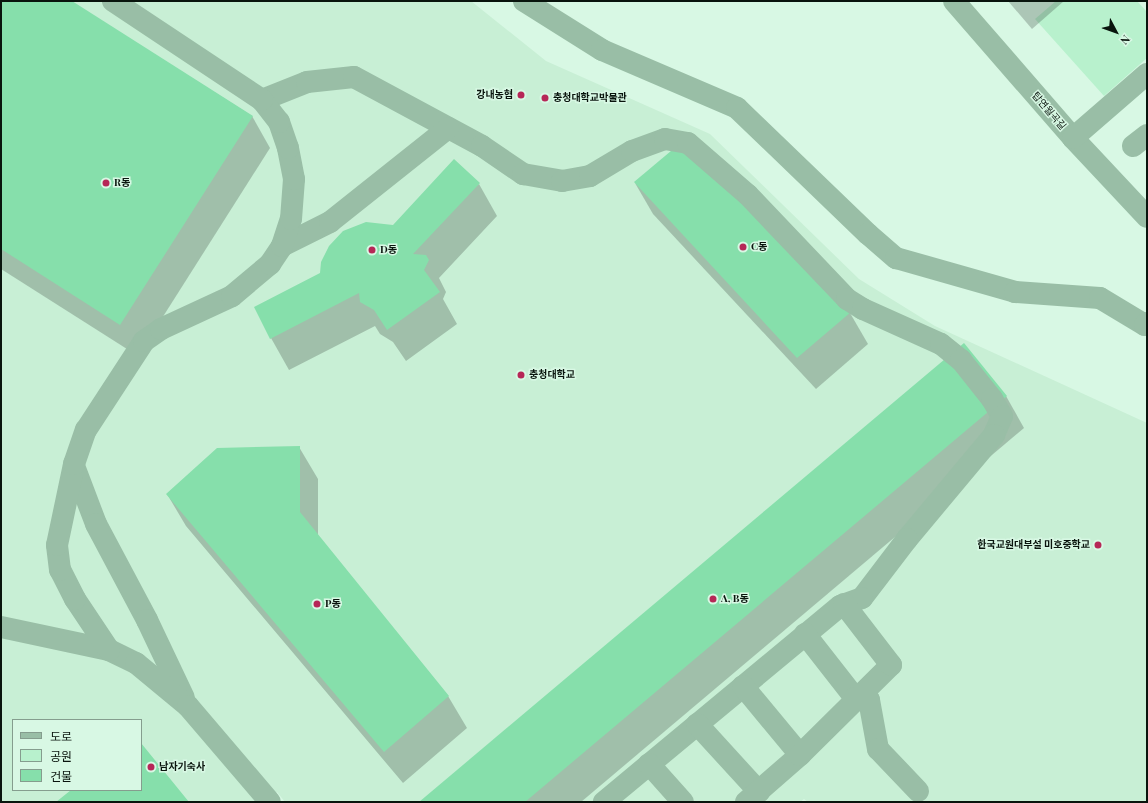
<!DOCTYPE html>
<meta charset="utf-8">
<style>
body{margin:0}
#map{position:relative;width:1148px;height:803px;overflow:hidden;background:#d8f8e4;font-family:"Playfair Display","Noto Sans KR",serif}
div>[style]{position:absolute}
.built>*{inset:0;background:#c8efd5}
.green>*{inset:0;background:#b8f1cd}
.shadow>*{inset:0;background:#0003}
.building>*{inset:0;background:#86dfab}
.minor>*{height:22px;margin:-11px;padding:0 11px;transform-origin:11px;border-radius:11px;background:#99bea6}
.dots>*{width:11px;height:11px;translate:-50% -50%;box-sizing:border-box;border:2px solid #d8f8e4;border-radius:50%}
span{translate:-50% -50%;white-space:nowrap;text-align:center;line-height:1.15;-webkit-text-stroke:3px #d8f8e4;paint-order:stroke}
.poi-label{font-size:10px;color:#09140d;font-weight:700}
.right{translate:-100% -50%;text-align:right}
.left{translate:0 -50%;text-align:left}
.street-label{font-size:10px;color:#09140d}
.frame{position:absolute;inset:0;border:2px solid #09140d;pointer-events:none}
.legend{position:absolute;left:12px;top:719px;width:130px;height:72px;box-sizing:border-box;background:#d8f8e4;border:1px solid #859d8e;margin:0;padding:5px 7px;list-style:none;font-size:12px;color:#09140d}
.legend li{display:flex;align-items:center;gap:8px;height:20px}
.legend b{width:20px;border:1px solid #859d8e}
.north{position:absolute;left:1096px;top:12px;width:40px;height:40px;-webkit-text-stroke:3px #d8f8e4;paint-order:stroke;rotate:131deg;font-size:11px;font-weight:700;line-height:16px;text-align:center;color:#09140d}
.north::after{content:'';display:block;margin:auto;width:14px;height:18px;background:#09140d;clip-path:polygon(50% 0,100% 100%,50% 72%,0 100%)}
</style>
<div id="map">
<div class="built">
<i style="clip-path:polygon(evenodd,1px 1px,471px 1px,546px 61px,710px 134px,859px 279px,935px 326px,1147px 423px,1147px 802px,808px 802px,804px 799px,800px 802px,285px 802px,277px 792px,267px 802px,1px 802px,1px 1px,13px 720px,141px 720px,141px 790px,13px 790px,13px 720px)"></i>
</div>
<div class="green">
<i style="clip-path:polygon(1056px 1px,1137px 1px,1147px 12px,1147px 58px,1104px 96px,1035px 19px)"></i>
</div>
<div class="shadow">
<i style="clip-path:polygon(1px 1px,70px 1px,252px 116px,270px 148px,138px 356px,1px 269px)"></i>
<i style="clip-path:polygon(1008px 1px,1064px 1px,1032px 29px)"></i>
<i style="clip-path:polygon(635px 183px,850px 313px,868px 344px,816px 389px,653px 214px)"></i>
<i style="clip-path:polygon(479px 184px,497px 216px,439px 278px,446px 292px,443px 299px,457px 324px,406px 361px,393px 342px,380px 334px,375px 326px,289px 370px,271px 338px,321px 274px,393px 226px)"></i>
<i style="clip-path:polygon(1006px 396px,1024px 428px,581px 802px,421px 802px)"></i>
<i style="clip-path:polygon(299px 447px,318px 479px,318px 536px,448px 696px,467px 728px,403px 783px,186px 526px,167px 494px)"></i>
</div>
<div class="building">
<i style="clip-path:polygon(1px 1px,72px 1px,253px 116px,120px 325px,1px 249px)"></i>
<i style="clip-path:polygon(690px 135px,851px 312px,797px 358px,634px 182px)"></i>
<i style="clip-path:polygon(454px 159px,480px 183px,413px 254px,426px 255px,429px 260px,424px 270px,440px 292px,387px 330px,374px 310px,360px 302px,359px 293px,270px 339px,254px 307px,320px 273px,321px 262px,329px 246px,343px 231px,366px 222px,393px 225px)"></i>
<i style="clip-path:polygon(964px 343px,1007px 396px,525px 802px,419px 802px)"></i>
<i style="clip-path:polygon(300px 446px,300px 512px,449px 696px,384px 752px,166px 494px,217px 448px)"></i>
<i style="clip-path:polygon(141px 743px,189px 802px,56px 802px,71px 790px,141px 790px)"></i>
</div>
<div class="minor">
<i style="left:524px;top:1px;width:92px;rotate:32.1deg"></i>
<i style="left:602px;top:50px;width:147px;rotate:23.2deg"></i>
<i style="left:737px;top:108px;width:182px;rotate:43.9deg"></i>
<i style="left:868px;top:234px;width:37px;rotate:41deg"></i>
<i style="left:896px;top:258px;width:124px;rotate:15.9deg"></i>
<i style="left:1015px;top:292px;width:85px;rotate:4deg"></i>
<i style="left:1100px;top:298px;width:52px;rotate:31deg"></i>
<i style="left:1145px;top:325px;width:3px;rotate:-45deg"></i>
<i style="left:954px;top:1px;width:181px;rotate:49deg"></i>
<i style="left:1073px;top:138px;width:108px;rotate:46.9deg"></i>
<i style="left:262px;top:100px;width:48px;rotate:-21.8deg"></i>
<i style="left:307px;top:82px;width:47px;rotate:-6.1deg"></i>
<i style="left:354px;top:77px;width:145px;rotate:28.3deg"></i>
<i style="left:482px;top:146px;width:50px;rotate:34.3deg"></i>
<i style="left:523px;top:174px;width:40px;rotate:10deg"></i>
<i style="left:562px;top:181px;width:28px;rotate:-10deg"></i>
<i style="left:590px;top:176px;width:49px;rotate:-30.8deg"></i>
<i style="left:632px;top:151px;width:35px;rotate:-20deg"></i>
<i style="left:665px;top:139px;width:23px;rotate:10deg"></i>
<i style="left:688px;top:143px;width:79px;rotate:40.9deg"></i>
<i style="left:748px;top:195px;width:144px;rotate:46.4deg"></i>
<i style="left:847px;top:299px;width:19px;rotate:32deg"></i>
<i style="left:863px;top:309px;width:85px;rotate:24.2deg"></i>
<i style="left:941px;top:344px;width:26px;rotate:39deg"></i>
<i style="left:961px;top:360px;width:50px;rotate:51.5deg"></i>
<i style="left:992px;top:399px;width:20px;rotate:60deg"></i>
<i style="left:1002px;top:416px;width:21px;rotate:113deg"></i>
<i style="left:994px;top:435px;width:136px;rotate:129.9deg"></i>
<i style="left:907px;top:539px;width:74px;rotate:127.3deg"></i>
<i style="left:862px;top:598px;width:23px;rotate:160deg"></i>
<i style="left:840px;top:606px;width:307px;rotate:140.3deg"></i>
<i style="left:1073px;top:138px;width:98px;rotate:-40.9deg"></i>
<i style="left:1133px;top:146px;width:18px;rotate:-38deg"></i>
<i style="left:282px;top:246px;width:54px;rotate:-26.6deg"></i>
<i style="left:330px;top:222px;width:151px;rotate:-38.5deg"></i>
<i style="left:74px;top:466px;width:62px;rotate:69.2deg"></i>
<i style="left:96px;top:524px;width:109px;rotate:62deg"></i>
<i style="left:147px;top:620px;width:86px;rotate:64.6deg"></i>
<i style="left:1px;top:627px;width:110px;rotate:12deg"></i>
<i style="left:109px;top:650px;width:30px;rotate:26deg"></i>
<i style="left:136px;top:663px;width:67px;rotate:39.6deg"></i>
<i style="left:188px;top:706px;width:126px;rotate:49.5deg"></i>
<i style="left:805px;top:634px;width:81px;rotate:52deg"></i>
<i style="left:855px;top:698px;width:14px;rotate:8deg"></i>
<i style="left:869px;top:700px;width:50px;rotate:79.6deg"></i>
<i style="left:878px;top:749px;width:58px;rotate:46.4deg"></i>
<i style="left:109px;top:650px;width:61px;rotate:-123.7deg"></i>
<i style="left:75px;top:599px;width:33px;rotate:-117deg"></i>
<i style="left:60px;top:570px;width:25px;rotate:-97deg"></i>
<i style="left:57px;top:545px;width:83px;rotate:-78.1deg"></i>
<i style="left:74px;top:464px;width:36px;rotate:-71deg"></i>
<i style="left:86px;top:430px;width:106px;rotate:-56.9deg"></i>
<i style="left:144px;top:341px;width:21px;rotate:-35deg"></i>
<i style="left:161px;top:329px;width:78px;rotate:-24.9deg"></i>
<i style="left:232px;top:296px;width:50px;rotate:-40.1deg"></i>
<i style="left:270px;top:264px;width:22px;rotate:-56deg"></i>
<i style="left:282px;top:246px;width:28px;rotate:-72deg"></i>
<i style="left:291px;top:219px;width:40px;rotate:-85.7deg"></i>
<i style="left:294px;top:179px;width:32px;rotate:-101deg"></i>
<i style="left:288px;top:148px;width:28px;rotate:-109deg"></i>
<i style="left:279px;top:122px;width:28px;rotate:-128deg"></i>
<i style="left:262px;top:100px;width:179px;rotate:-146.4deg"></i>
<i style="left:743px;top:686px;width:89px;rotate:50.4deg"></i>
<i style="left:697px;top:724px;width:92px;rotate:47.6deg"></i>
<i style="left:649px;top:764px;width:51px;rotate:48.2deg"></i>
<i style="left:746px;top:802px;width:72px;rotate:-41deg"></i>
<i style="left:800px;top:755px;width:128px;rotate:-44.7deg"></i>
<i style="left:891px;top:665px;width:77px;rotate:-127.6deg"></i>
</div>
<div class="dots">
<i style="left:521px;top:95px;background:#b62757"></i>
<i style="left:545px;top:98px;background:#b62757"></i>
<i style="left:106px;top:183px;background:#b62757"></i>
<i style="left:743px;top:247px;background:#b62757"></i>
<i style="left:372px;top:250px;background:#b62757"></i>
<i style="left:521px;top:375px;background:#b62757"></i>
<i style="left:1098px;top:545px;background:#b62757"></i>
<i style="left:713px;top:599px;background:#b62757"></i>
<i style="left:317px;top:604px;background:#b62757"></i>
<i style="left:151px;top:767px;background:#b62757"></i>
</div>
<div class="poi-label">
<span class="right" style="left:513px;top:95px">강내농협</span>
<span class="left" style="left:553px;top:98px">충청대학교박물관</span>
<span class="left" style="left:114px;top:183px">R동</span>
<span class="left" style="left:751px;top:247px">C동</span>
<span class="left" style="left:380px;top:250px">D동</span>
<span class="left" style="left:529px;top:375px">충청대학교</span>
<span class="right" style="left:1090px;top:545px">한국교원대부설 미호중학교</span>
<span class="left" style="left:721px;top:599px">A, B동</span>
<span class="left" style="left:325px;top:604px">P동</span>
<span class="left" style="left:159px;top:767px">남자기숙사</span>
</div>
<div class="street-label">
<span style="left:1049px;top:111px;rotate:49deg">탑연월곡길</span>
</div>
<div class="frame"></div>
<ul class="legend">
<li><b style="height:5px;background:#99bea6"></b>도로</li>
<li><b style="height:11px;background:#b8f1cd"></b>공원</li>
<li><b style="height:11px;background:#86dfab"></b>건물</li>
</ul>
<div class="north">N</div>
</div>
